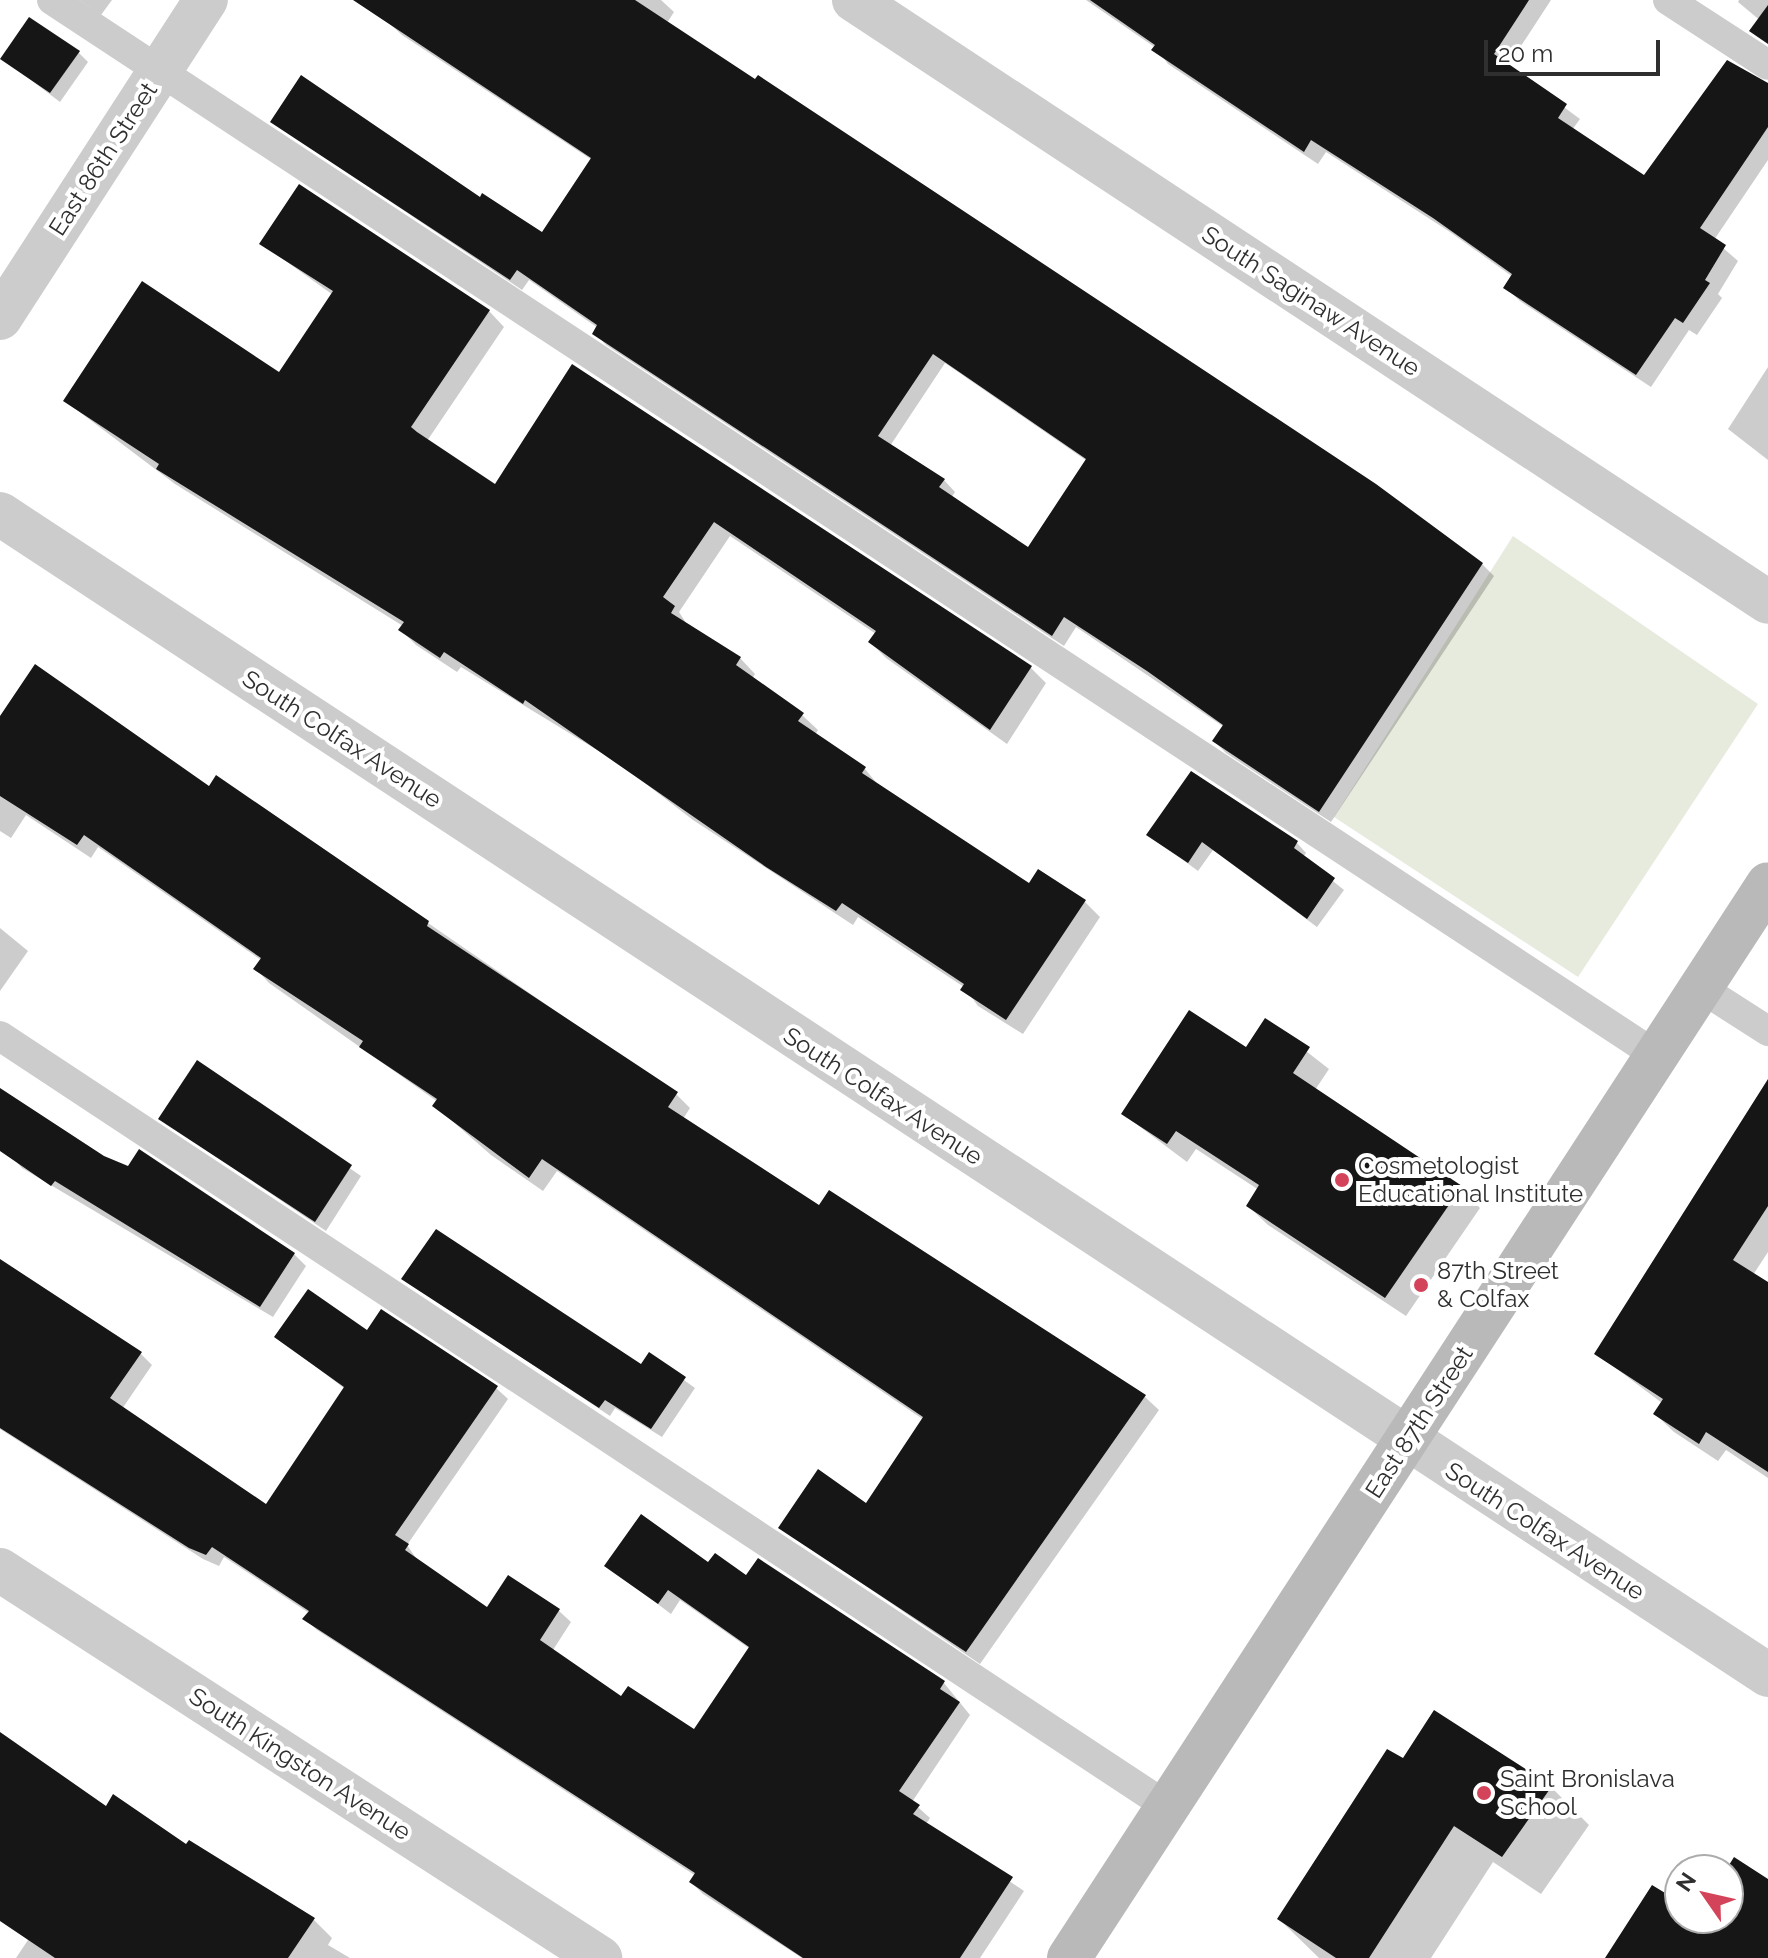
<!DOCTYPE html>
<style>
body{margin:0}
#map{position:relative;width:1768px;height:1958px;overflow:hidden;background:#fff;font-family:Raleway,sans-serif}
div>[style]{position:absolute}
.green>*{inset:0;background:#e6ebde}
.shadow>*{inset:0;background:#0003}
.building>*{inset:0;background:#161616}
.lane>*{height:30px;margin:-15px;padding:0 15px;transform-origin:15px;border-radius:15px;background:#ccc}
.street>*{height:44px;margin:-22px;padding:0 22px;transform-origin:22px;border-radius:22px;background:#ccc}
.secondary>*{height:44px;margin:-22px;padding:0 22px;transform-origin:22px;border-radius:22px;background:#b9b9b9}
.dots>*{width:22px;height:22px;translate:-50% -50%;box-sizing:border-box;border:4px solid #fff;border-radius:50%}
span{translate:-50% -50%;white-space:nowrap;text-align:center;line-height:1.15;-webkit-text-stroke:8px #fff;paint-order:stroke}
.street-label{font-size:24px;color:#2f2f2f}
.poi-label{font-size:24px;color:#2f2f2f}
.left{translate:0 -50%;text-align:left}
.north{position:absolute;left:1664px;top:1854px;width:80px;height:80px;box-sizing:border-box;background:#fff;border:2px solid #acacac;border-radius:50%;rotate:304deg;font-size:22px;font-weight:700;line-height:32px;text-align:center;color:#2f2f2f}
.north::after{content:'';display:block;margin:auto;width:28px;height:36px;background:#d3445a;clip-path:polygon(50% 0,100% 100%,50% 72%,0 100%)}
.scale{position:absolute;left:1484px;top:40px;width:176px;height:36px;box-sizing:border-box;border:4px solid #2f2f2f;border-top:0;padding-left:10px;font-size:24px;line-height:28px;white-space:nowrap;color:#2f2f2f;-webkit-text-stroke:6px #fff;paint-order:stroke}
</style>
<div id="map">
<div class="green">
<i style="clip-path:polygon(1513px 536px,1758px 704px,1578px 977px,1334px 817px)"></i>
</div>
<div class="shadow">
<i style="clip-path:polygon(79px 0,112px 0,101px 15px)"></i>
<i style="clip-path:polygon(evenodd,406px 0,661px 0,674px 12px,667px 23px,1482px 564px,1494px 576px,1331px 822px,1226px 753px,1214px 741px,1224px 727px,1076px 627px,1064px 646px,606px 345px,595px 333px,598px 328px,529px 280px,522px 290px,272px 122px,481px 200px,542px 235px,592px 160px,402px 35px,390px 24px,406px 0,945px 363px,1087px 461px,1028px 550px,951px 498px,955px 492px,944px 480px,890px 446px,945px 363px)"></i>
<i style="clip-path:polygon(1086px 0,1551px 0,1508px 66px,1580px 119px,1572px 130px,1644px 177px,1768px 106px,1768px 160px,1714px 240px,1738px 261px,1718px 294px,1722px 298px,1697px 335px,1689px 330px,1651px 387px,1520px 301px,1506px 288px,1513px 277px,1450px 232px,1326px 152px,1318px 164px,1168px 64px,1156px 48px)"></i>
<i style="clip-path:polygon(1768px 0,1768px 27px,1738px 2px,1739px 0)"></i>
<i style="clip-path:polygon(78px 52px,88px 62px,60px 102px,3px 59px)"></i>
<i style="clip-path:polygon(262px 244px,489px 311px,504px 327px,427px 441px,496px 486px,573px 367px,1031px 668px,1046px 683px,1007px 744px,886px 658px,870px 642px,876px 634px,730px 536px,679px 612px,688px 626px,740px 658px,755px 674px,752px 679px,802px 715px,818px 730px,815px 735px,865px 769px,879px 786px,1030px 886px,1085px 902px,1100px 917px,1023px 1034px,978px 1006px,964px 987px,858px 917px,853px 925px,693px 820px,620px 764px,461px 667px,457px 672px,416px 645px,401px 630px,403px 626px,175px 484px,65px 401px,280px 375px,333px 295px)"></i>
<i style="clip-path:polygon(1768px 367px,1768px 460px,1728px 429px)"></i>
<i style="clip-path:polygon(0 719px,210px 789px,428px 923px,676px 1094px,690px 1108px,683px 1119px,820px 1208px,830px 1193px,1145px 1397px,1159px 1410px,980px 1664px,781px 1528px,867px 1506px,924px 1420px,557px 1171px,543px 1191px,491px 1155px,435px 1106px,438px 1102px,269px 983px,256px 969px,261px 960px,98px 847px,91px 858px,26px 815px,11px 838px,0 831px)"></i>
<i style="clip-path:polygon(1149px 835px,1297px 843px,1306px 853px,1303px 857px,1344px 890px,1317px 927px,1213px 850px,1198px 871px)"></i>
<i style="clip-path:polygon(0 928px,28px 951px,0 991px)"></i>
<i style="clip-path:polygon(1266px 1020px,1329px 1069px,1315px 1090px,1460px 1188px,1480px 1208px,1406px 1316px,1268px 1225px,1248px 1206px,1259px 1190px,1196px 1149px,1187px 1162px,1123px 1114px,1246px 1050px)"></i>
<i style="clip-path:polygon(197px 1063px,361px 1176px,326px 1231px,161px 1119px)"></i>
<i style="clip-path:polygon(1768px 1085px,1768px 1252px,1753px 1275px,1768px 1285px,1768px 1478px,1726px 1450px,1718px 1461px,1674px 1432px,1655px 1414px,1662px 1403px,1597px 1354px)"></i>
<i style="clip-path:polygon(0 1089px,103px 1157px,294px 1254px,306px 1266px,273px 1317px,22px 1168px,0 1144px)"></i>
<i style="clip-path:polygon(0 1261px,140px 1353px,152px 1365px,122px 1409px,267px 1507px,345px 1389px,277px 1337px,368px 1333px,496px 1388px,508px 1399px,407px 1545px,418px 1561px,488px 1610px,508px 1578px,559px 1611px,571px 1622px,553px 1650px,622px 1698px,695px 1732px,750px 1649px,680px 1600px,671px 1614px,607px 1566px,709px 1565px,747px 1578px,758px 1561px,944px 1683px,970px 1715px,912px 1802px,930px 1818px,926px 1824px,1024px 1891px,980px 1958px,802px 1958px,703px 1894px,691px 1882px,696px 1876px,317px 1630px,305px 1619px,309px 1613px,224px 1557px,219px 1566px,203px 1559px,0 1429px)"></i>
<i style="clip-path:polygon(404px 1279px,641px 1367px,649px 1355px,695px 1388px,662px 1437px,615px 1408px,610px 1416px)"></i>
<i style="clip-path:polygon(0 1735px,106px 1808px,186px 1847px,190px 1842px,314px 1920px,332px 1938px,328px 1945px,350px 1958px,16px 1958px,28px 1940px,0 1909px)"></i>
<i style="clip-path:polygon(1403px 1761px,1551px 1787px,1589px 1825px,1541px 1894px,1493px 1862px,1431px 1958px,1319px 1958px,1279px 1919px)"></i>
</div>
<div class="building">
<i style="clip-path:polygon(evenodd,353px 0,635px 0,755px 79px,758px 75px,1376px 484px,1483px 563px,1319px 812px,1212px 741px,1223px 725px,1147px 671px,1064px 617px,1052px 636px,592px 334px,597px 325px,517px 270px,510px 280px,270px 122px,301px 75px,480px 197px,482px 193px,542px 232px,591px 158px,353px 0,933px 354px,1086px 459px,1028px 547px,939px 487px,945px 479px,878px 436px,933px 354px)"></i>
<i style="clip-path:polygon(1090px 0,1529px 0,1494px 54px,1567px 104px,1558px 118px,1644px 175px,1727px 60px,1768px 83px,1768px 127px,1700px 228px,1726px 245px,1705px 280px,1710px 283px,1683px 323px,1675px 318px,1636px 375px,1503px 288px,1512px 274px,1433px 218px,1311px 140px,1304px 152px,1151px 50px,1155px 45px)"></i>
<i style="clip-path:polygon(1768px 5px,1768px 44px,1749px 31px)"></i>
<i style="clip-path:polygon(29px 17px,80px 51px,50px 93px,0 59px)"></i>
<i style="clip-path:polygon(299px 184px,490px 310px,411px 427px,417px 432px,495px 484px,572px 364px,1032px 666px,990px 730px,868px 642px,876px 631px,714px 522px,663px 597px,675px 606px,671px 613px,741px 657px,736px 665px,804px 713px,798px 721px,866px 767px,862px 773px,1029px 883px,1038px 869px,1086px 900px,1006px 1020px,960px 990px,964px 984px,842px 903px,836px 911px,766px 867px,525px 700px,523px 704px,444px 652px,440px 658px,398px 630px,404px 622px,156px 469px,159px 464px,63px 401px,142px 281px,279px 372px,333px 291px,259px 244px)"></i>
<i style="clip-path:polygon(35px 664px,209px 786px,216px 775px,429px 921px,427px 926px,678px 1092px,668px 1107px,819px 1205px,829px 1190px,1146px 1395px,966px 1652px,778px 1528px,818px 1469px,866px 1503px,923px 1417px,542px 1159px,529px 1178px,432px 1106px,437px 1099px,359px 1047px,363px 1041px,253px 969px,261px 958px,84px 835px,77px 845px,0 796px,0 716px)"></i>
<i style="clip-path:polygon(1191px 771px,1298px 841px,1294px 848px,1335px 878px,1307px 919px,1202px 842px,1188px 863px,1146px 835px)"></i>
<i style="clip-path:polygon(1189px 1010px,1246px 1047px,1265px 1018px,1310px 1047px,1293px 1073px,1462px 1186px,1385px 1298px,1246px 1206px,1259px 1185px,1176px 1131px,1167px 1144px,1121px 1114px)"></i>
<i style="clip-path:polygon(197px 1060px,352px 1165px,315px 1222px,158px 1119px)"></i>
<i style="clip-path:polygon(1768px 1079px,1768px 1206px,1733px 1260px,1768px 1282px,1768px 1472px,1706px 1432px,1699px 1444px,1653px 1414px,1663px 1399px,1594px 1354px)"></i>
<i style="clip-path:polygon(0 1088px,104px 1156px,128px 1166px,139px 1149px,295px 1253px,260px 1307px,55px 1181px,51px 1186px,0 1151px)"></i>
<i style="clip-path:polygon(436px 1229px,641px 1364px,649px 1352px,686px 1377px,651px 1429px,605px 1400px,599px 1408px,401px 1279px)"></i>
<i style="clip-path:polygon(0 1259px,142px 1352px,110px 1398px,266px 1504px,344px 1387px,274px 1337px,308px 1289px,367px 1330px,381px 1309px,498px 1386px,395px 1535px,409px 1544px,405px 1550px,487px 1607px,508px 1575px,560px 1609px,540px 1640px,621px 1696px,628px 1686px,694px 1729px,749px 1647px,668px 1590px,658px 1604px,604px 1566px,641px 1514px,708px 1562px,715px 1553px,746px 1575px,758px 1558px,945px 1681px,940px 1689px,960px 1702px,899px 1791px,920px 1805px,913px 1814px,1013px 1877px,960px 1958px,803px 1958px,689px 1882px,695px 1873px,302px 1619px,309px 1611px,212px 1547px,206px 1555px,189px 1548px,0 1428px)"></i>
<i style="clip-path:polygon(1434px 1710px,1552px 1786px,1502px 1857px,1454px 1826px,1369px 1958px,1336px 1958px,1277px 1919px,1387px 1749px,1403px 1758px)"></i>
<i style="clip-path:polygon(0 1732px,106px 1806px,113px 1794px,186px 1844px,189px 1840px,315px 1918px,288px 1958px,55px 1958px,0 1921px)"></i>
<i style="clip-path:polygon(1734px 1857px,1768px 1879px,1768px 1958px,1605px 1958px,1652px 1885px,1670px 1896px,1676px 1885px,1680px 1887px,1680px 1918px,1728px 1918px,1726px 1870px)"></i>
</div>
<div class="lane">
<i style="left:52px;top:0;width:1921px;rotate:33.34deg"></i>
<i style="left:1668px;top:0;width:119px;rotate:33deg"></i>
<i style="left:1701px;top:988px;width:80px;rotate:32.7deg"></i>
<i style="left:0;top:1036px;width:1400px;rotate:33.43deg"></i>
</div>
<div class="street">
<i style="left:854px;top:0;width:1094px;rotate:33.37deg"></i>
<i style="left:0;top:318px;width:379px;rotate:-57.1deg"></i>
<i style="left:0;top:514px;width:2115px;rotate:33.29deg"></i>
<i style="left:0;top:1570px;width:715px;rotate:32.89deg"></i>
</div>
<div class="secondary">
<i style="left:1069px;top:1958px;width:1281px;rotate:-56.94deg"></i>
</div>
<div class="dots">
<i style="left:1342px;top:1180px;background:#d3445a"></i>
<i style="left:1421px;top:1285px;background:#d3445a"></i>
<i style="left:1484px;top:1793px;background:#d3445a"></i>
</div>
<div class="street-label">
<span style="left:103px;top:159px;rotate:-57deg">East 86th Street</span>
<span style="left:1311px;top:301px;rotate:33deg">South Saginaw Avenue</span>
<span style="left:342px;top:739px;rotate:33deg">South Colfax Avenue</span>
<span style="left:883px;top:1096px;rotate:33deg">South Colfax Avenue</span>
<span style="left:1419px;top:1422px;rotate:-57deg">East 87th Street</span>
<span style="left:1545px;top:1531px;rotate:33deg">South Colfax Avenue</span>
<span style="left:300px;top:1764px;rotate:33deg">South Kingston Avenue</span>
</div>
<div class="poi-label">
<span class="left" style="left:1358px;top:1180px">Cosmetologist<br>Educational Institute</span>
<span class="left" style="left:1437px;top:1285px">87th Street<br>&amp; Colfax</span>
<span class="left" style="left:1500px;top:1793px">Saint Bronislava<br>School</span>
</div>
<div class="north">N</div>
<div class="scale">20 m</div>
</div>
